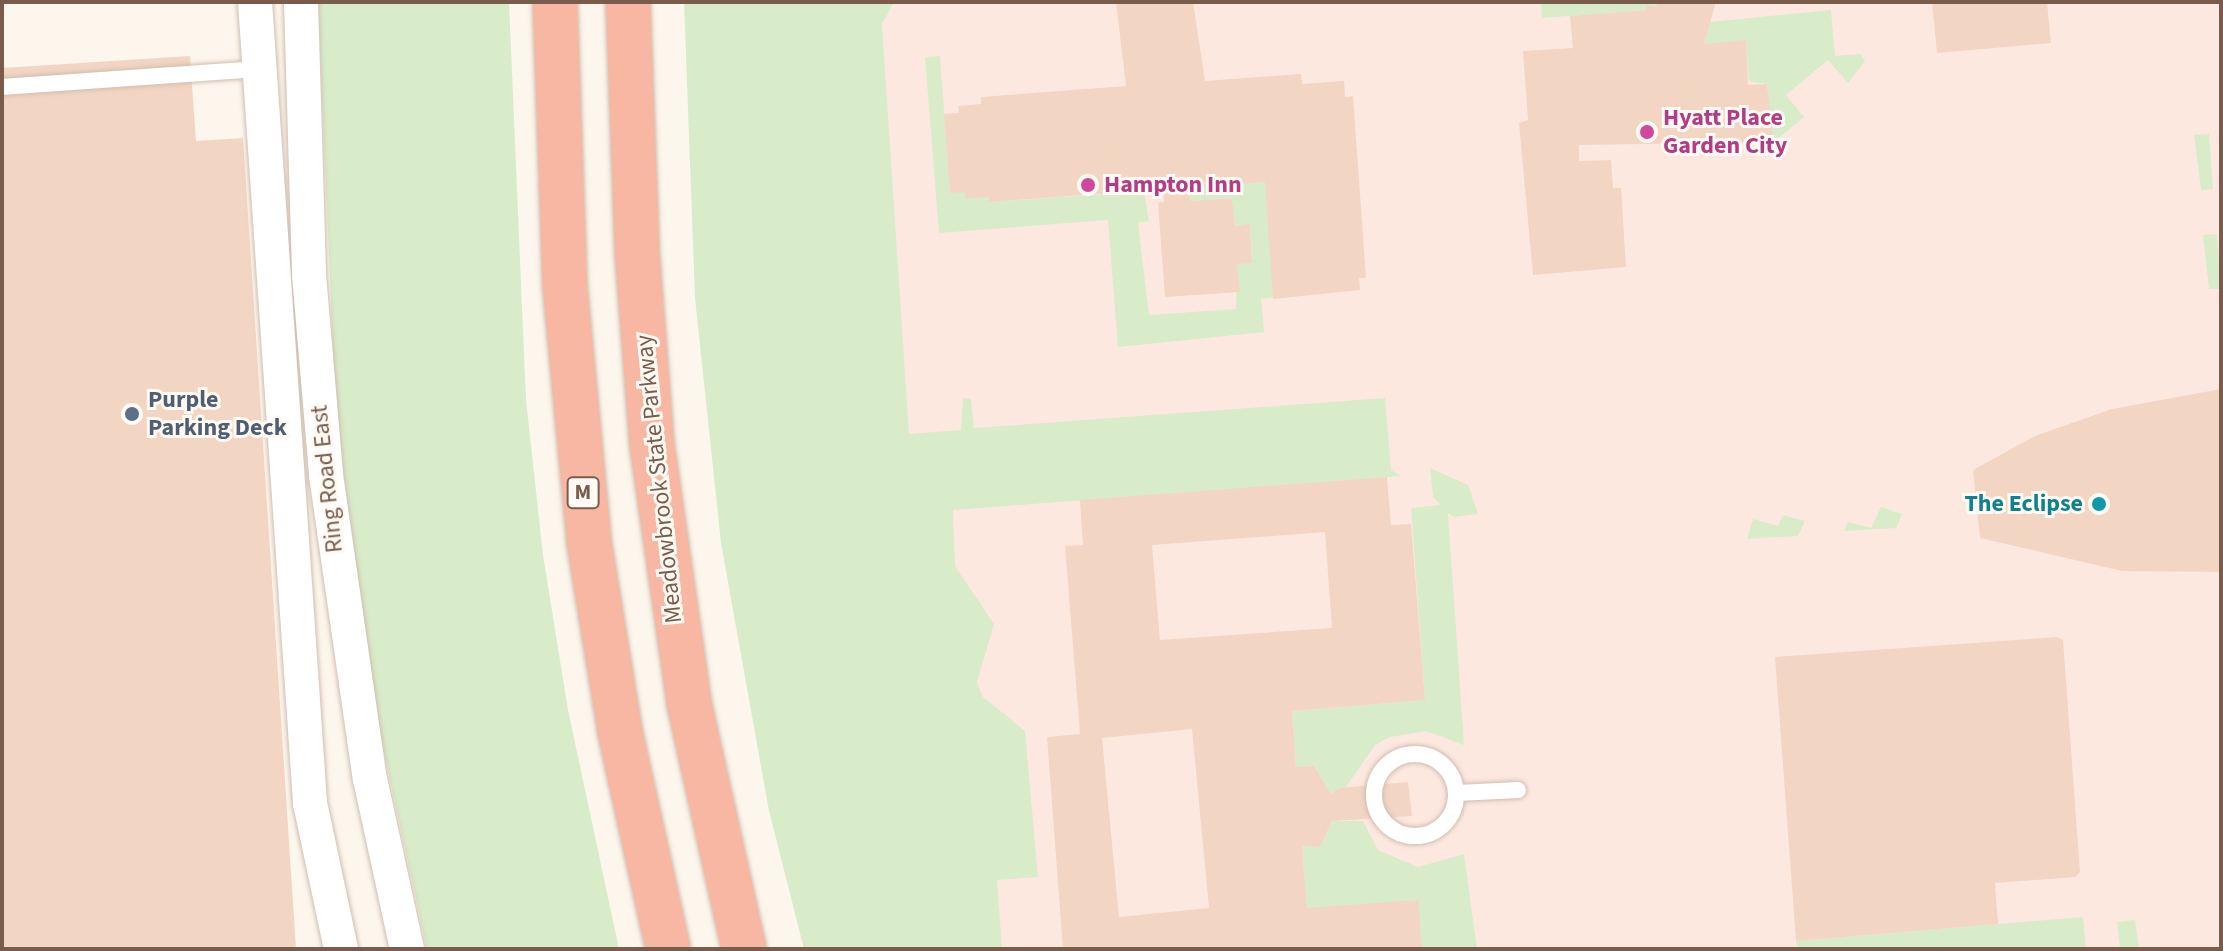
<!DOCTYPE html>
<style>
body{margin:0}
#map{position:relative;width:2223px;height:951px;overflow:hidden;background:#fdf6ec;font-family:"Source Sans 3",sans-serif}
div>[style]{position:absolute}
.commercial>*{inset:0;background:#fde8e0}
.green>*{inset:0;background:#d8ecc9}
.building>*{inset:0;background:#f3d5c3}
.roads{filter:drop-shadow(0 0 2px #d1beb0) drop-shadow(0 0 2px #d1beb0)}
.lane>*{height:16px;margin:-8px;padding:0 8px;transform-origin:8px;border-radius:8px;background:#fff}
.lane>.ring{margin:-8px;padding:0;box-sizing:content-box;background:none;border:16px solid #fff;border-radius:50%}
.street>*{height:34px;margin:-17px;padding:0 17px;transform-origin:17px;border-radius:17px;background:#fff}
.highway>*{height:44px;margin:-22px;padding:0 22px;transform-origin:22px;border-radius:22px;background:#f7b7a3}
.dots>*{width:22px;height:22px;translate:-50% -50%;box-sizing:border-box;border:4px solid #fffaf3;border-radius:50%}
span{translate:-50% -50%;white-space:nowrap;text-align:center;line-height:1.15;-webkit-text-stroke:6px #fffaf3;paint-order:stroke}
.shield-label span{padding:2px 6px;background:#fffaf3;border:2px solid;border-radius:6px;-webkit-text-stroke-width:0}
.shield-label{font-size:22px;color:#7a5c4d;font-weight:700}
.hotel-label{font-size:24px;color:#b23c85;font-weight:700}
.left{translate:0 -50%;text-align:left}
.service-label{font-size:24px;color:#4e5e75;font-weight:700}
.street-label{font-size:24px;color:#7a5c4d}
.culture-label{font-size:24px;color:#0d838f;font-weight:700}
.right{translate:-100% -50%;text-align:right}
.frame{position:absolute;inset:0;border:4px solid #7a5c4d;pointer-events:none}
</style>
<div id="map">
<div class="commercial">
<i style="clip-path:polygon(870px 2px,2221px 2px,2221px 949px,991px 949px,889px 455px)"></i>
</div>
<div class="green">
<i style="clip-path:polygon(318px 2px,509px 2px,526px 400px,543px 555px,568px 710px,619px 949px,427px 949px,378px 725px,336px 418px)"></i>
<i style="clip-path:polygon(684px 2px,894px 2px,882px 24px,909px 434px,961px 430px,963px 398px,971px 399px,974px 428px,1385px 398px,1391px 470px,1401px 476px,953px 510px,955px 566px,994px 624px,977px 682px,982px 696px,1025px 731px,1038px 877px,997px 880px,1002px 949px,804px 949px,769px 811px,721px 543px,695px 298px)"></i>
<i style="clip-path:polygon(1656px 2px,1657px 7px,1646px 10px,1542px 18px,1541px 4px)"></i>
<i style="clip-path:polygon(1831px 10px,1835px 56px,1861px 54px,1865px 61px,1848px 83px,1828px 60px,1786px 95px,1804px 117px,1774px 142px,1767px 84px,1749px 81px,1746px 41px,1704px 44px,1710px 22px)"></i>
<i style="clip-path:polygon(940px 56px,950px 192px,965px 192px,966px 199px,989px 197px,990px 202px,1144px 191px,1149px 221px,1138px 223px,1149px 315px,1236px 309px,1237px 264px,1252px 262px,1250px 225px,1235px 226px,1232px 198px,1190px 201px,1189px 188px,1265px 182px,1275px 297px,1261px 299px,1264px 332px,1118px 347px,1108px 220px,939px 233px,925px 57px)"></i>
<i style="clip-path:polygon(2209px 134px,2213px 189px,2201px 190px,2194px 135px)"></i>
<i style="clip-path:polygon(2217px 234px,2221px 289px,2209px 289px,2203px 235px)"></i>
<i style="clip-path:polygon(1430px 468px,1468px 485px,1478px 514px,1454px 517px,1448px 513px,1464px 745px,1426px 731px,1390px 737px,1375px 745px,1346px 787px,1331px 794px,1314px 766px,1296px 767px,1292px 711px,1425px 700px,1411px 508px,1441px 505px,1433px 497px)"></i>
<i style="clip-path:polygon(1881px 507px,1902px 514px,1896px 528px,1844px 531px,1848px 522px,1871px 528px)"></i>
<i style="clip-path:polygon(1783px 515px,1805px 521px,1798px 536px,1747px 539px,1753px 519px,1778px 526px)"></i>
<i style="clip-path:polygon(1332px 821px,1363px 821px,1378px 850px,1418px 867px,1464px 854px,1477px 949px,1422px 949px,1307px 908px,1302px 846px,1320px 847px)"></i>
<i style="clip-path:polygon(2083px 917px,2086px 949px,1797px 949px,1796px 941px)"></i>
<i style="clip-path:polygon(2135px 920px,2139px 949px,2120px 949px,2117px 922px)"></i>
</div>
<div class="building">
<i style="clip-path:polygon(1116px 2px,1193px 2px,1205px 81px,1301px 74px,1302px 84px,1344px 81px,1345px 97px,1353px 96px,1366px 278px,1359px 278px,1360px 290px,1273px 299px,1265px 182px,1189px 188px,1190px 201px,1232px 198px,1235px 226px,1250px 224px,1252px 263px,1237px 264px,1240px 292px,1165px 297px,1158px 203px,1164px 202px,1163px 189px,989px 202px,989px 197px,966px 199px,965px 192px,950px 193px,944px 114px,959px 113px,958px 106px,981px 104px,981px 97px,1126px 86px)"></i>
<i style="clip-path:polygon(1656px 2px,1716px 2px,1704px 44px,1746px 40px,1748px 85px,1767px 84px,1774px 142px,1579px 145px,1579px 161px,1611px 160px,1613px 188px,1621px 188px,1626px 267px,1533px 275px,1519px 123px,1528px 120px,1523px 51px,1573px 48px,1570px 16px,1646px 10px,1647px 5px,1657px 7px)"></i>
<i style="clip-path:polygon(1932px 2px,2047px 2px,2051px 43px,1937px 53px)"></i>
<i style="clip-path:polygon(190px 56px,196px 141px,243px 138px,296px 949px,2px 949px,2px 68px)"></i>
<i style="clip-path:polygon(2221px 389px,2221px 572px,2122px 571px,1980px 538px,1973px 470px,2035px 436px,2112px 409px)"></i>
<i style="clip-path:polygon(evenodd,1387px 477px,1391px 525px,1411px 524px,1425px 700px,1292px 711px,1296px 767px,1314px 766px,1331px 794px,1340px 788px,1408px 782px,1412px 816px,1332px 821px,1320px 847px,1302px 846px,1307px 908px,1418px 900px,1422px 949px,1063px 949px,1047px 737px,1080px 734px,1065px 546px,1083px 545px,1080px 500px,1387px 477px,1325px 532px,1332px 628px,1160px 640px,1152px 545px,1325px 532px,1387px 477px,1192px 729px,1209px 908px,1119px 917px,1102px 738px,1192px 729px)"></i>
<i style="clip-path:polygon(2057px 637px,2063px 640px,2080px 872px,2075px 877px,1995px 883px,1998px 924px,1796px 941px,1775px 657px)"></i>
</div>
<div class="roads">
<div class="lane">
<i style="left:2px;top:87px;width:260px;rotate:-4deg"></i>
<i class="ring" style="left:1374px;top:754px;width:66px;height:66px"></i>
<i style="left:1457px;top:793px;width:61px;rotate:-2.8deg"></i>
</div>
<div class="street">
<i style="left:255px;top:2px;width:803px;rotate:86.07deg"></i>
<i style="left:310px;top:803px;width:149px;rotate:78deg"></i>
<i style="left:301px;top:2px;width:273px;rotate:88.3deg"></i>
<i style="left:309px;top:275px;width:201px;rotate:85.1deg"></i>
<i style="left:326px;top:475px;width:307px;rotate:81.8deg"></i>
<i style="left:370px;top:779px;width:174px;rotate:77.7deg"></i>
</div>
<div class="highway">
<i style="left:555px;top:2px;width:285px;rotate:88deg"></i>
<i style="left:565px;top:287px;width:256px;rotate:84.6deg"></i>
<i style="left:589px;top:542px;width:193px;rotate:80.7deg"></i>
<i style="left:620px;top:732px;width:222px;rotate:77.5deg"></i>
<i style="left:628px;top:2px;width:249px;rotate:87.9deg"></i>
<i style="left:637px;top:251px;width:195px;rotate:85.6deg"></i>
<i style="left:652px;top:445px;width:261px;rotate:81.8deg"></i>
<i style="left:689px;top:703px;width:252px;rotate:77.4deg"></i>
</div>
</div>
<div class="dots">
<i style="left:1647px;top:132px;background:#d1479c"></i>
<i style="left:1088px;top:185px;background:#d1479c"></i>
<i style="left:132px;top:414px;background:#5c6f8a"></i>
<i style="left:2099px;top:504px;background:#0f9aa8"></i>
</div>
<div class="shield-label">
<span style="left:583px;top:493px">M</span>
</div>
<div class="hotel-label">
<span class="left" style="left:1663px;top:132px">Hyatt Place<br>Garden City</span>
<span class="left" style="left:1104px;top:185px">Hampton Inn</span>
</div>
<div class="service-label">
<span class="left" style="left:148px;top:414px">Purple<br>Parking Deck</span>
</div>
<div class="street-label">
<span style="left:327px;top:479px;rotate:-96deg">Ring Road East</span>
<span style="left:659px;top:479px;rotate:-96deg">Meadowbrook State Parkway</span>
</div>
<div class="culture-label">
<span class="right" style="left:2083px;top:504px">The Eclipse</span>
</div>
<div class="frame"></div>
</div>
